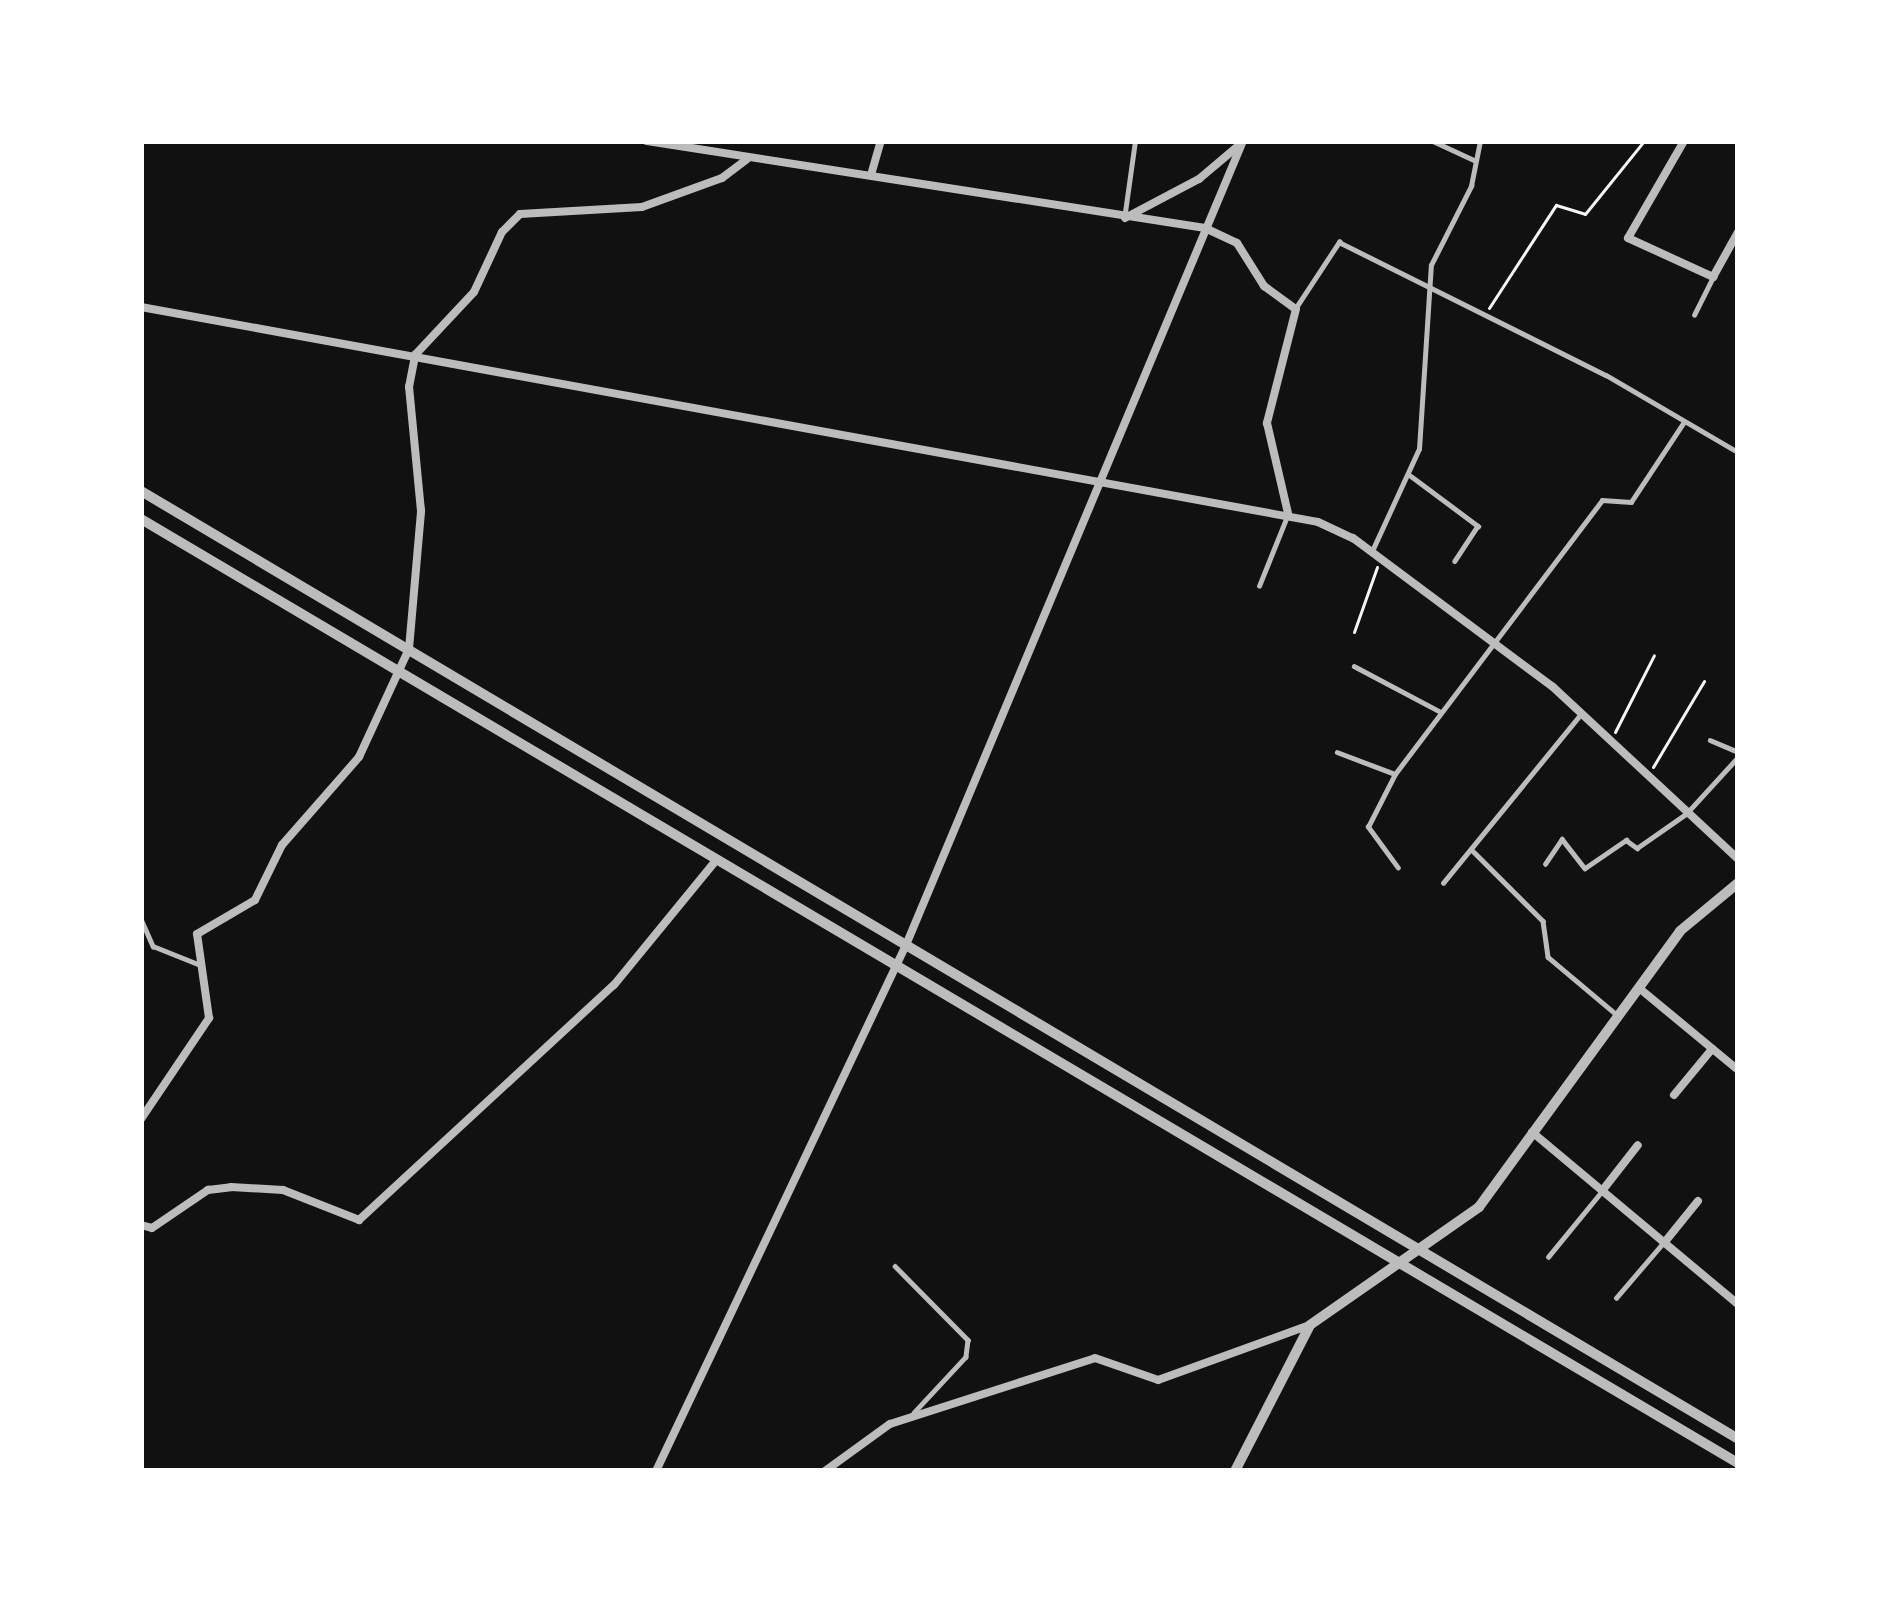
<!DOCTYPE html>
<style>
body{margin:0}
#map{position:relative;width:1879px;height:1612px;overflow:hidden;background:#111;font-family:"Archivo Narrow",sans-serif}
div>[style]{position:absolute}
.path>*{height:3px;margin:-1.5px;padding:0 1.5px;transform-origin:1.5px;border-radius:1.5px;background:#f5f5f5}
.service>*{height:4.5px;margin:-2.25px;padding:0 2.25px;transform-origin:2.25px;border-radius:2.25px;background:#bcbcbc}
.minor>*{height:8px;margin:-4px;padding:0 4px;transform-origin:4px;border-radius:4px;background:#bcbcbc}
.tertiary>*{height:10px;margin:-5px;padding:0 5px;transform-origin:5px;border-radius:5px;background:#bcbcbc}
span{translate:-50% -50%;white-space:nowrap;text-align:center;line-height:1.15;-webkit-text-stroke:12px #fff;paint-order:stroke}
.frame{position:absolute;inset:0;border:144px solid #fff;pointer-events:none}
</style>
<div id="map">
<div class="path">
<i style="left:1489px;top:308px;width:123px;rotate:-57deg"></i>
<i style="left:1556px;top:205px;width:30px;rotate:17deg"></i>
<i style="left:1585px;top:214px;width:94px;rotate:-51.1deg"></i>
<i style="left:1354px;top:632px;width:69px;rotate:-70.5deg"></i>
<i style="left:1615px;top:732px;width:86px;rotate:-63.1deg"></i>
<i style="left:1653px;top:767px;width:100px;rotate:-59.3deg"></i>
</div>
<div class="service">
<i style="left:1433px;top:141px;width:47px;rotate:24.9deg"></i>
<i style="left:1125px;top:212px;width:72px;rotate:-82deg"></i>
<i style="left:1297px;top:306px;width:77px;rotate:-56.7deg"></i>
<i style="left:1339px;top:242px;width:298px;rotate:26.5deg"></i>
<i style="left:1606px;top:375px;width:153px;rotate:30.3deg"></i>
<i style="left:1694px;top:315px;width:42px;rotate:-63.4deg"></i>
<i style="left:1411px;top:476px;width:84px;rotate:36.7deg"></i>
<i style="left:1478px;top:526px;width:42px;rotate:123.3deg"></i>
<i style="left:1372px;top:551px;width:112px;rotate:-65.3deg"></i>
<i style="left:1419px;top:449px;width:184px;rotate:-86.3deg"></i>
<i style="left:1431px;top:265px;width:89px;rotate:-63.1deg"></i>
<i style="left:1471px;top:186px;width:46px;rotate:-78.7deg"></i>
<i style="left:1259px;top:586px;width:72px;rotate:-68.1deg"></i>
<i style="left:1354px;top:666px;width:96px;rotate:27.9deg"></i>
<i style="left:1710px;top:740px;width:30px;rotate:23deg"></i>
<i style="left:1337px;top:752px;width:62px;rotate:20.8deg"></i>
<i style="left:1473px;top:851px;width:99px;rotate:45deg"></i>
<i style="left:1543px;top:921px;width:36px;rotate:82deg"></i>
<i style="left:1548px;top:957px;width:90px;rotate:40deg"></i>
<i style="left:1545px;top:864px;width:30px;rotate:-56deg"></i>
<i style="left:1562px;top:839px;width:37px;rotate:52deg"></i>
<i style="left:1585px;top:868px;width:50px;rotate:-34.3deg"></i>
<i style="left:1626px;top:840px;width:14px;rotate:36deg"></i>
<i style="left:1637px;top:848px;width:60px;rotate:-34.8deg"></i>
<i style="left:1686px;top:814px;width:77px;rotate:-47.6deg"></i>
<i style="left:1398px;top:868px;width:51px;rotate:-126.2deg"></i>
<i style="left:1368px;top:827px;width:59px;rotate:-63deg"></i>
<i style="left:1395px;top:774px;width:343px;rotate:-52.9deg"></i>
<i style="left:1602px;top:500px;width:29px;rotate:4deg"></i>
<i style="left:1631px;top:502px;width:96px;rotate:-56.5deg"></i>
<i style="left:1443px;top:883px;width:218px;rotate:-50.8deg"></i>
<i style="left:141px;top:919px;width:30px;rotate:66deg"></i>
<i style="left:153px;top:946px;width:48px;rotate:21.8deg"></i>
<i style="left:1548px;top:1257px;width:85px;rotate:-50.7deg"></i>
<i style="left:895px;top:1266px;width:104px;rotate:45.4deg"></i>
<i style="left:968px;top:1340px;width:17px;rotate:97deg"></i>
<i style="left:966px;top:1357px;width:76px;rotate:132.9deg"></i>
<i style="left:1616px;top:1298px;width:72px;rotate:-49.5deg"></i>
</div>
<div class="minor">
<i style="left:647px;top:141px;width:565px;rotate:8.86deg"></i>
<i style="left:1205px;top:228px;width:35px;rotate:25deg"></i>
<i style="left:1237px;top:243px;width:51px;rotate:57.9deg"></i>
<i style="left:1264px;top:286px;width:39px;rotate:36deg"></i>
<i style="left:1296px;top:309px;width:118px;rotate:104.3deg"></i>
<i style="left:1267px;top:423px;width:92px;rotate:76.9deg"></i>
<i style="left:1684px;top:141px;width:112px;rotate:120deg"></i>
<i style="left:1628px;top:238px;width:94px;rotate:24.6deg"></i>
<i style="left:1713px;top:277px;width:51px;rotate:-60.9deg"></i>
<i style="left:871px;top:175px;width:35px;rotate:-74deg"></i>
<i style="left:1125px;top:218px;width:84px;rotate:-27.8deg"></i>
<i style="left:1199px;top:179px;width:51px;rotate:-40.2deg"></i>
<i style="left:141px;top:307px;width:1196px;rotate:10.35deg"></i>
<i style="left:1318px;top:522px;width:38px;rotate:25deg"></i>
<i style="left:1353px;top:538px;width:249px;rotate:36.7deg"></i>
<i style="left:1553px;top:687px;width:253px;rotate:42.9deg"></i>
<i style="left:1639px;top:988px;width:129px;rotate:39.6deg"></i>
<i style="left:1674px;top:1095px;width:60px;rotate:-50.4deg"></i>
<i style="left:141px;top:1119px;width:122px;rotate:-56deg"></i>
<i style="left:209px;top:1018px;width:85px;rotate:-98.1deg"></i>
<i style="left:197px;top:934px;width:67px;rotate:-30.4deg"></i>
<i style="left:255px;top:900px;width:61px;rotate:-63.9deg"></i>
<i style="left:282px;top:845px;width:117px;rotate:-48.8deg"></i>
<i style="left:359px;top:757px;width:119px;rotate:-65.2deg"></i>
<i style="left:409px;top:649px;width:139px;rotate:-85deg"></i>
<i style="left:421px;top:511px;width:125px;rotate:-95.5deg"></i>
<i style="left:409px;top:387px;width:33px;rotate:-79deg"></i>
<i style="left:415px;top:355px;width:86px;rotate:-46.9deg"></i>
<i style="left:474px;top:292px;width:66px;rotate:-65deg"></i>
<i style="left:502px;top:232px;width:25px;rotate:-45deg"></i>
<i style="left:520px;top:214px;width:122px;rotate:-3.3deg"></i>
<i style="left:642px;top:207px;width:85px;rotate:-19.9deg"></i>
<i style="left:722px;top:178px;width:31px;rotate:-37deg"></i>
<i style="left:1532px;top:1132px;width:268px;rotate:39.9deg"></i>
<i style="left:1602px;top:1191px;width:58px;rotate:-52deg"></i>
<i style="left:141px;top:1225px;width:11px;rotate:15deg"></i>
<i style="left:152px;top:1228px;width:68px;rotate:-34.2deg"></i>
<i style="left:208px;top:1190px;width:23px;rotate:-7deg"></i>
<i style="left:231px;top:1187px;width:52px;rotate:3.3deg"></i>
<i style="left:283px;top:1190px;width:82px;rotate:21.5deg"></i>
<i style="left:359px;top:1220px;width:347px;rotate:-42.7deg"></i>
<i style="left:614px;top:985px;width:163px;rotate:-50.7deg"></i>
<i style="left:1664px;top:1243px;width:54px;rotate:-51deg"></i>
<i style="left:656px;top:1471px;width:582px;rotate:-64.58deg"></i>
<i style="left:906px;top:945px;width:872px;rotate:-67.26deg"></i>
<i style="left:825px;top:1471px;width:80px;rotate:-35.9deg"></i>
<i style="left:890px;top:1424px;width:215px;rotate:-17.8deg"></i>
<i style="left:1095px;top:1358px;width:67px;rotate:19.2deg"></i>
<i style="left:1158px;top:1380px;width:162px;rotate:-19.9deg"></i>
</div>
<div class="tertiary">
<i style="left:141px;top:491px;width:1857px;rotate:30.69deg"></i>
<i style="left:141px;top:519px;width:1855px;rotate:30.59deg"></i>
<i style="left:1235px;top:1471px;width:164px;rotate:-62.8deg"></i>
<i style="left:1310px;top:1325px;width:206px;rotate:-34.9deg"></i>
<i style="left:1479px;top:1207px;width:341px;rotate:-53.9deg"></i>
<i style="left:1680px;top:931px;width:75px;rotate:-39.6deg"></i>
</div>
<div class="frame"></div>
</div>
